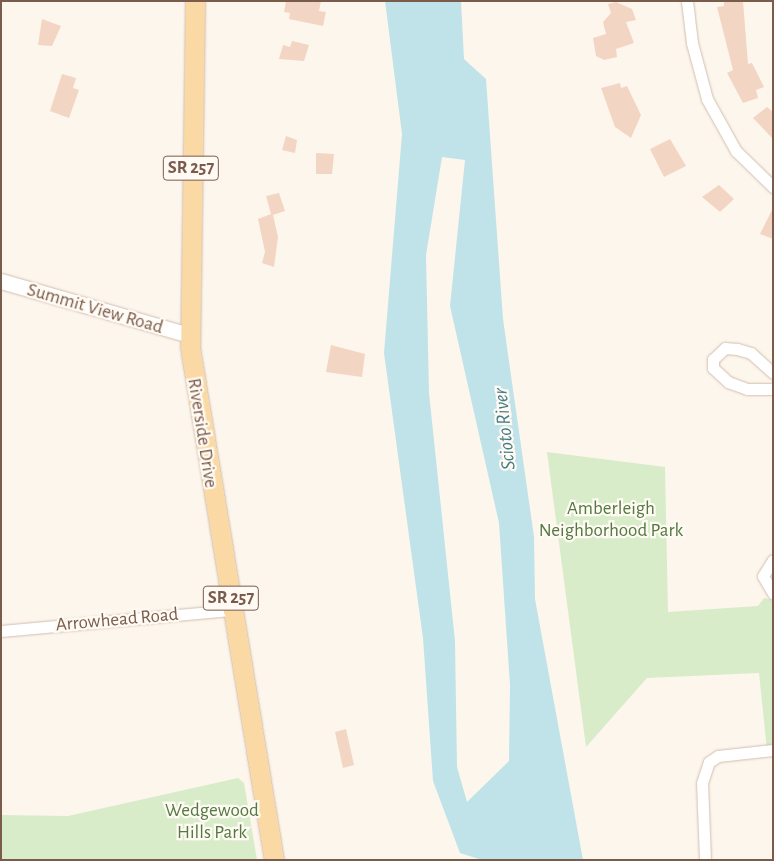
<!DOCTYPE html>
<style>
body{margin:0}
#map{position:relative;width:774px;height:861px;overflow:hidden;background:#fdf6ec;font-family:"Alegreya Sans",sans-serif}
div>[style]{position:absolute}
.green>*{inset:0;background:#d8ecc9}
.water>*{inset:0;background:#bfe3e8}
.building>*{inset:0;background:#f3d5c3}
.roads{filter:drop-shadow(0 0 1px #d1beb0) drop-shadow(0 0 1px #d1beb0)}
.minor>*{height:11px;margin:-5.5px;padding:0 5.5px;transform-origin:5.5px;border-radius:5.5px;background:#fff}
.tertiary>*{height:15px;margin:-7.5px;padding:0 7.5px;transform-origin:7.5px;border-radius:7.5px;background:#fff}
.primary>*{height:19px;margin:-9.5px;padding:0 9.5px;transform-origin:9.5px;border-radius:9.5px;background:#fbd9a5}
span{translate:-50% -50%;white-space:nowrap;text-align:center;line-height:1.15;-webkit-text-stroke:4.5px #fffaf3;paint-order:stroke}
.shield-label span{padding:1px 4px;background:#fffaf3;border:1px solid;border-radius:4px;-webkit-text-stroke-width:0}
.shield-label{font-size:18px;color:#7a5c4d;font-weight:700}
.street-label{font-size:19px;color:#7a5c4d}
.park-label{font-size:19px;color:#537a41}
.water-label{font-size:20px;color:#437c86;font-style:italic}
.frame{position:absolute;inset:0;border:2px solid #7a5c4d;pointer-events:none}
</style>
<div id="map">
<div class="green">
<i style="clip-path:polygon(547px 452px,665px 467px,668px 612px,758px 606px,764px 598px,773px 600px,773px 750px,767px 750px,759px 673px,647px 678px,586px 747px)"></i>
<i style="clip-path:polygon(238px 778px,244px 783px,257px 860px,1px 860px,1px 815px,68px 816px)"></i>
</div>
<div class="water">
<i style="clip-path:polygon(evenodd,385px 1px,461px 1px,464px 59px,486px 79px,503px 319px,534px 537px,535px 599px,583px 860px,482px 860px,460px 853px,433px 781px,423px 638px,384px 353px,402px 134px,385px 1px,442px 157px,465px 160px,450px 306px,499px 523px,510px 685px,509px 761px,467px 802px,457px 767px,455px 641px,429px 393px,426px 255px,442px 157px)"></i>
</div>
<div class="building">
<i style="clip-path:polygon(286px 1px,321px 1px,319px 11px,326px 12px,323px 26px,289px 19px,290px 13px,284px 12px)"></i>
<i style="clip-path:polygon(724px 1px,743px 1px,748px 64px,752px 63px,764px 87px,756px 90px,758px 98px,743px 103px,727px 73px,733px 70px,717px 7px,724px 6px)"></i>
<i style="clip-path:polygon(616px 2px,632px 9px,636px 20px,626px 22px,634px 43px,616px 49px,617px 57px,604px 60px,596px 56px,593px 38px,606px 34px,603px 22px,611px 13px,608px 4px)"></i>
<i style="clip-path:polygon(42px 19px,61px 26px,52px 46px,38px 45px)"></i>
<i style="clip-path:polygon(292px 41px,309px 45px,304px 61px,279px 59px,283px 45px,290px 47px)"></i>
<i style="clip-path:polygon(62px 74px,76px 78px,73px 88px,79px 90px,69px 118px,50px 111px)"></i>
<i style="clip-path:polygon(620px 83px,621px 88px,627px 86px,641px 115px,631px 138px,615px 127px,601px 88px)"></i>
<i style="clip-path:polygon(767px 107px,773px 112px,773px 139px,753px 118px)"></i>
<i style="clip-path:polygon(286px 136px,297px 140px,295px 153px,282px 150px)"></i>
<i style="clip-path:polygon(670px 139px,686px 166px,664px 177px,650px 149px)"></i>
<i style="clip-path:polygon(316px 153px,334px 154px,332px 174px,316px 174px)"></i>
<i style="clip-path:polygon(719px 185px,734px 199px,720px 212px,702px 197px)"></i>
<i style="clip-path:polygon(279px 193px,285px 211px,273px 215px,278px 237px,274px 267px,262px 263px,265px 252px,258px 219px,271px 214px,266px 196px)"></i>
<i style="clip-path:polygon(773px 208px,773px 239px,760px 234px)"></i>
<i style="clip-path:polygon(331px 345px,365px 354px,362px 377px,326px 372px)"></i>
<i style="clip-path:polygon(346px 729px,354px 765px,343px 768px,335px 732px)"></i>
</div>
<div class="roads">
<div class="minor">
<i style="left:687px;top:1px;width:42px;rotate:83.2deg"></i>
<i style="left:692px;top:43px;width:58px;rotate:75deg"></i>
<i style="left:707px;top:99px;width:60px;rotate:60.9deg"></i>
<i style="left:736px;top:151px;width:52px;rotate:44.2deg"></i>
<i style="left:773px;top:373px;width:30px;rotate:-138deg"></i>
<i style="left:751px;top:353px;width:15px;rotate:-164deg"></i>
<i style="left:737px;top:349px;width:12px;rotate:-175deg"></i>
<i style="left:725px;top:348px;width:16px;rotate:137deg"></i>
<i style="left:713px;top:359px;width:9px;rotate:90deg"></i>
<i style="left:713px;top:368px;width:21px;rotate:43deg"></i>
<i style="left:728px;top:382px;width:20px;rotate:20deg"></i>
<i style="left:747px;top:389px;width:26px"></i>
<i style="left:773px;top:560px;width:19px;rotate:122deg"></i>
<i style="left:763px;top:576px;width:20px;rotate:60deg"></i>
<i style="left:1px;top:631px;width:233px;rotate:-5.2deg"></i>
<i style="left:705px;top:860px;width:77px;rotate:-92.2deg"></i>
<i style="left:702px;top:783px;width:22px;rotate:-72deg"></i>
<i style="left:709px;top:762px;width:11px;rotate:-34deg"></i>
<i style="left:718px;top:756px;width:55px;rotate:-6.2deg"></i>
</div>
<div class="tertiary">
<i style="left:1px;top:281px;width:196px;rotate:16deg"></i>
</div>
<div class="primary">
<i style="left:195px;top:1px;width:346px;rotate:90.8deg"></i>
<i style="left:190px;top:347px;width:520px;rotate:80.7deg"></i>
</div>
</div>
<div class="shield-label">
<span style="left:191px;top:168px">SR 257</span>
<span style="left:231px;top:598px">SR 257</span>
</div>
<div class="street-label">
<span style="left:95px;top:309px;rotate:16deg">Summit View Road</span>
<span style="left:202px;top:433px;rotate:81deg">Riverside Drive</span>
<span style="left:117px;top:620px;rotate:-5deg">Arrowhead Road</span>
</div>
<div class="park-label">
<span style="left:611px;top:520px">Amberleigh<br>Neighborhood Park</span>
<span style="left:212px;top:822px">Wedgewood<br>Hills Park</span>
</div>
<div class="water-label">
<span style="left:505px;top:429px;rotate:-96deg">Scioto River</span>
</div>
<div class="frame"></div>
</div>
